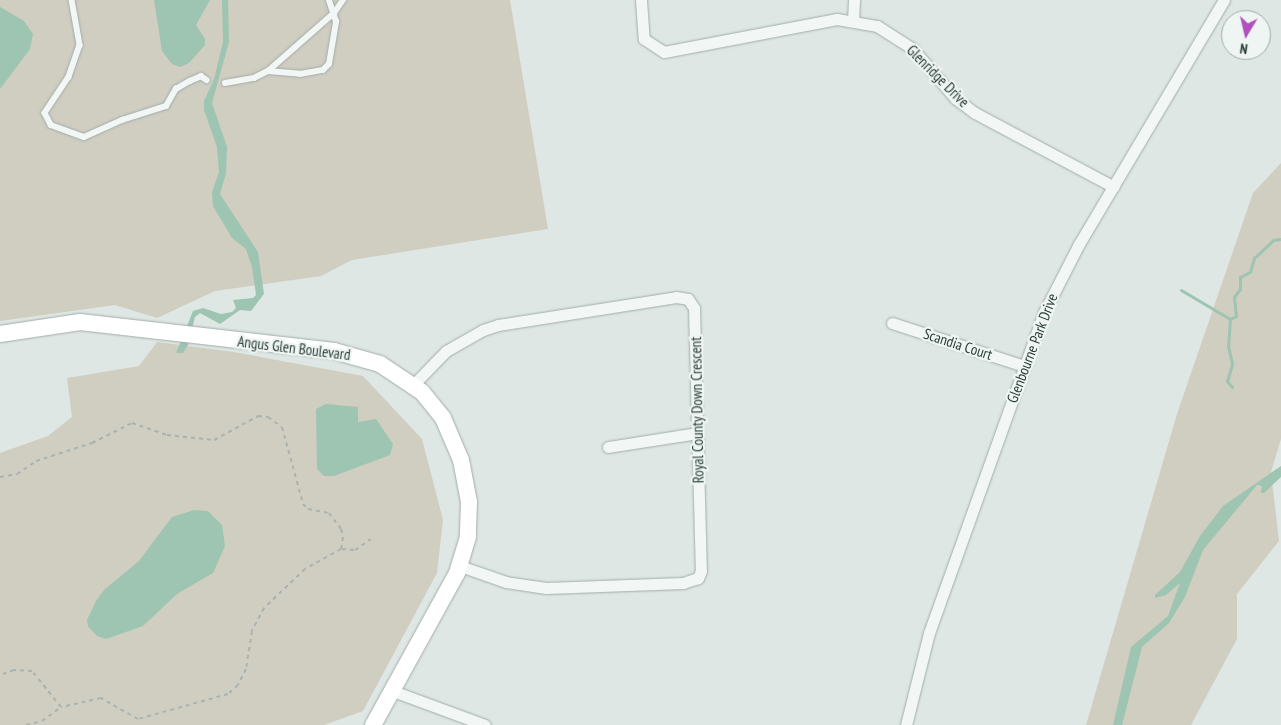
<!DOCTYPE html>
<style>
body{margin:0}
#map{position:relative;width:1281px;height:725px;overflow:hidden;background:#dfe7e4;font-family:"PT Sans Narrow",sans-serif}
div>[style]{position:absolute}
.green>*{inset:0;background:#d0cdc1}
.water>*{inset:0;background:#9ec4b2}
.stream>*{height:3px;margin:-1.5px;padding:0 1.5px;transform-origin:1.5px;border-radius:1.5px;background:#9ec4b2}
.path>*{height:2px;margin-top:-1px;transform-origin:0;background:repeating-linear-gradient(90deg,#aab3b0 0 4px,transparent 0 8px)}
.roads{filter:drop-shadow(0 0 1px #a1ada9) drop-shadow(0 0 1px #a1ada9)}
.lane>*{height:5.5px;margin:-2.75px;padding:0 2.75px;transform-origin:2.75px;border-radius:2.75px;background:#f2f6f4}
.street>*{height:11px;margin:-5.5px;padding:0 5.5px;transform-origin:5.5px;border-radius:5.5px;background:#f2f6f4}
.secondary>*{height:16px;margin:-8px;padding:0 8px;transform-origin:8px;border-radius:8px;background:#fff}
span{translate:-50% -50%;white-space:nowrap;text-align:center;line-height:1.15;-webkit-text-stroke:4.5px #eef5f2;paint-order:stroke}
.street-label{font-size:15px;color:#2a3c36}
.north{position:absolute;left:1221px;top:10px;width:50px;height:50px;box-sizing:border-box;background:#eef5f2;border:1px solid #a0aba7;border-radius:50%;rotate:189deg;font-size:14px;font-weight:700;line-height:20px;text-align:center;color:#2a3c36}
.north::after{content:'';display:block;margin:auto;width:18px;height:22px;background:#b250c0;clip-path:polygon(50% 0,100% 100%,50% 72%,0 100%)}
</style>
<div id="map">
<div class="green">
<i style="clip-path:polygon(0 0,510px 0,548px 229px,352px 260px,321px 276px,215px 291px,157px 318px,115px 305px,0 321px)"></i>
<i style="clip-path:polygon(1281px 163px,1281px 439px,1271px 472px,1279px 541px,1237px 594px,1237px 639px,1191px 725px,1086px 725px,1177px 414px,1253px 193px)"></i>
<i style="clip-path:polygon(157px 342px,234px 352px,363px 376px,422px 439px,443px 520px,437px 573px,363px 711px,324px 725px,0 725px,0 453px,48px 436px,72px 417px,67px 378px,139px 366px)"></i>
</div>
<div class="water">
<i style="clip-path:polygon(154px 0,210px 0,196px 25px,205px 39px,205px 45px,189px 63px,180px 67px,172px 64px,162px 51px)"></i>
<i style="clip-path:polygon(222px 0,228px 0,229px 42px,212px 103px,227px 147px,226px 173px,220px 194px,258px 252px,264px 294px,251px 311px,240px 310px,220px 324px,200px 313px,195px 317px,188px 345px,183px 353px,176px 353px,193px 311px,203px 308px,221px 314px,232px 312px,236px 308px,233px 300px,253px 298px,256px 295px,252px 267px,246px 249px,232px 238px,213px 206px,212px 192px,219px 172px,217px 147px,204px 110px,204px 101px,214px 79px,223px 42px)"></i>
<i style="clip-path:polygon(0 7px,24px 21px,33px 34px,30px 49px,0 89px)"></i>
<i style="clip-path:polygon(326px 404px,358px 407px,358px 422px,376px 419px,393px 444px,390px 455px,334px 476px,324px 476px,317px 469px,316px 409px)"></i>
<i style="clip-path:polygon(1281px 466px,1281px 477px,1264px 493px,1261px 493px,1262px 486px,1257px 485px,1203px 550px,1185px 597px,1169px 623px,1142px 647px,1122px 725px,1113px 725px,1131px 647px,1168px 616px,1180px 583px,1166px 595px,1155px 598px,1155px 595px,1180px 572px,1200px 536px,1223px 506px)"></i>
<i style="clip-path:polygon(194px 510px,208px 511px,222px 525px,225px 546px,213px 573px,177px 594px,143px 626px,106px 639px,97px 636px,88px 626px,87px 620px,96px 601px,105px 589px,139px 561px,172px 517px)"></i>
</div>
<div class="stream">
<i style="left:1181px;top:290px;width:57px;rotate:30.6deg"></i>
<i style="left:1230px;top:319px;width:7px;rotate:-27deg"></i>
<i style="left:1236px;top:316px;width:19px;rotate:-96deg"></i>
<i style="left:1234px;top:297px;width:10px;rotate:-53deg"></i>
<i style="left:1240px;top:289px;width:12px;rotate:-90deg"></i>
<i style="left:1240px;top:277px;width:11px;rotate:-27deg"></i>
<i style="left:1250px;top:272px;width:15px;rotate:-74deg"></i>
<i style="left:1254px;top:258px;width:26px;rotate:-43deg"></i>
<i style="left:1273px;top:240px;width:8px;rotate:-7deg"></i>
<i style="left:1230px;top:319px;width:27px;rotate:94deg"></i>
<i style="left:1228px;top:346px;width:18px;rotate:77deg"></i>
<i style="left:1232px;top:364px;width:18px;rotate:106deg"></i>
<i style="left:1227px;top:381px;width:8px;rotate:50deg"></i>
</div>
<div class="path">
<i style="left:0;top:477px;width:17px;rotate:-10deg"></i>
<i style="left:17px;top:474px;width:23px;rotate:-34deg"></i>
<i style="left:36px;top:461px;width:59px;rotate:-17.8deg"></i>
<i style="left:92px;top:443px;width:45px;rotate:-26.6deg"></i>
<i style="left:132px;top:423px;width:37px;rotate:19deg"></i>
<i style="left:167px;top:435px;width:47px;rotate:6.1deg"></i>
<i style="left:214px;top:440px;width:50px;rotate:-28.6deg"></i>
<i style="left:258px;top:416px;width:10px;rotate:6deg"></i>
<i style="left:268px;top:417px;width:17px;rotate:36deg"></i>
<i style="left:282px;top:427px;width:80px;rotate:74.7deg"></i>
<i style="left:303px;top:504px;width:7px;rotate:45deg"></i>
<i style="left:308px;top:509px;width:21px;rotate:11deg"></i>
<i style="left:329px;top:513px;width:20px;rotate:53deg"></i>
<i style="left:341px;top:529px;width:8px;rotate:76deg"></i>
<i style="left:343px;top:537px;width:12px;rotate:99deg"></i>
<i style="left:341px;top:549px;width:41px;rotate:150.9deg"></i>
<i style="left:305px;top:569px;width:57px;rotate:136.4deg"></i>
<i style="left:264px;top:608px;width:26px;rotate:118deg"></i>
<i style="left:252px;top:631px;width:38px;rotate:99deg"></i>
<i style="left:246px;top:669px;width:18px;rotate:117deg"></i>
<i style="left:238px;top:685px;width:13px;rotate:138deg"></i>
<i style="left:228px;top:694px;width:93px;rotate:164.5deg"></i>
<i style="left:138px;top:719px;width:43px;rotate:-150.4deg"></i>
<i style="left:101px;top:698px;width:41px;rotate:167.3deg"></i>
<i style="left:61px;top:707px;width:46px;rotate:-128.9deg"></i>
<i style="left:32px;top:671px;width:18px;rotate:-177deg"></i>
<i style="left:14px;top:670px;width:15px;rotate:160deg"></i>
<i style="left:342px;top:549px;width:13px;rotate:4deg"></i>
<i style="left:355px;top:550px;width:19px;rotate:-35deg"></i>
<i style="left:26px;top:725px;width:16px;rotate:-14deg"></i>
<i style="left:42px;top:721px;width:24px;rotate:-36deg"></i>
</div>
<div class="roads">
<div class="lane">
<i style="left:72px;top:0;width:46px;rotate:79.9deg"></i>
<i style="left:80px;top:45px;width:34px;rotate:109deg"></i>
<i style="left:69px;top:77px;width:43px;rotate:123.7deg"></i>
<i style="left:45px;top:113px;width:13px;rotate:63deg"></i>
<i style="left:51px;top:125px;width:35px;rotate:20deg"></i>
<i style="left:84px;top:137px;width:42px;rotate:-24.1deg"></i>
<i style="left:122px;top:120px;width:46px;rotate:-17.7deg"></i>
<i style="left:166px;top:106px;width:20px;rotate:-60deg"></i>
<i style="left:176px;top:89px;width:16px;rotate:-30deg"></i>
<i style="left:190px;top:81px;width:12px;rotate:-24deg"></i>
<i style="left:201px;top:76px;width:7px;rotate:34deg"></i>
<i style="left:268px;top:71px;width:32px;rotate:5deg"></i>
<i style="left:300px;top:74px;width:23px;rotate:-10deg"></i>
<i style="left:323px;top:70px;width:8px;rotate:-45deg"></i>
<i style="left:329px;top:64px;width:43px;rotate:-80.5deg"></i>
<i style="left:336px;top:22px;width:23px;rotate:-108deg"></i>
<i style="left:225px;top:83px;width:29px;rotate:-10deg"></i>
<i style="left:254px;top:78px;width:16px;rotate:-27deg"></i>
<i style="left:268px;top:71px;width:88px;rotate:-41.3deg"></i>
<i style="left:334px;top:13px;width:16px;rotate:-55deg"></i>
</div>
<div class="street">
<i style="left:641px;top:0;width:39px;rotate:86deg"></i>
<i style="left:644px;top:39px;width:24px;rotate:33deg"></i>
<i style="left:664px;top:52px;width:176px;rotate:-10.8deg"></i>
<i style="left:837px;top:19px;width:41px;rotate:9.9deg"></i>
<i style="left:877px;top:26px;width:43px;rotate:32.6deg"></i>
<i style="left:913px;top:49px;width:65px;rotate:49.4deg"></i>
<i style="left:955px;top:98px;width:25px;rotate:37deg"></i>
<i style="left:975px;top:113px;width:157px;rotate:28deg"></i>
<i style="left:853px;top:20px;width:20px;rotate:-87deg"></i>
<i style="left:892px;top:323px;width:139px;rotate:18deg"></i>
<i style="left:414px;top:384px;width:46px;rotate:-45.9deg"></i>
<i style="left:446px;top:351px;width:43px;rotate:-29.6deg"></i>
<i style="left:483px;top:330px;width:16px;rotate:-18deg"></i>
<i style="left:498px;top:325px;width:180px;rotate:-8.9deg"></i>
<i style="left:676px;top:297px;width:12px;rotate:9deg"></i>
<i style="left:688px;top:299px;width:11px;rotate:56deg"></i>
<i style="left:694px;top:308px;width:263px;rotate:88.5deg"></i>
<i style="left:701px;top:571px;width:8px;rotate:113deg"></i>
<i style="left:698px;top:578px;width:16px;rotate:162deg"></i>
<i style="left:683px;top:583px;width:137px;rotate:177.9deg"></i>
<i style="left:546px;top:588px;width:40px;rotate:-171.5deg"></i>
<i style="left:506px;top:582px;width:49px;rotate:-160.8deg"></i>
<i style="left:608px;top:447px;width:90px;rotate:-8.9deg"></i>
<i style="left:393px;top:691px;width:98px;rotate:20.3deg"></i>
<i style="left:906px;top:725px;width:95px;rotate:-76deg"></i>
<i style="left:929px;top:633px;width:341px;rotate:-70.3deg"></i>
<i style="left:1044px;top:312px;width:76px;rotate:-62.8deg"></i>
<i style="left:1079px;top:244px;width:284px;rotate:-59.3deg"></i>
</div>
<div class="secondary">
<i style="left:0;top:334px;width:81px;rotate:-8.5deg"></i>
<i style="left:80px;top:322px;width:256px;rotate:6.5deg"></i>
<i style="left:334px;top:351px;width:48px;rotate:15.8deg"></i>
<i style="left:380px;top:364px;width:50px;rotate:33.7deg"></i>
<i style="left:422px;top:392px;width:33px;rotate:51deg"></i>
<i style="left:443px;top:418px;width:46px;rotate:66.8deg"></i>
<i style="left:461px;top:460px;width:43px;rotate:79.2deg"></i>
<i style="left:469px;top:502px;width:35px;rotate:92deg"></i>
<i style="left:468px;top:537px;width:38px;rotate:107deg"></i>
<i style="left:457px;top:573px;width:174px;rotate:118.9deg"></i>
</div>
</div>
<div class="street-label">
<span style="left:938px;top:76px;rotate:45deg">Glenridge Drive</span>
<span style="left:958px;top:344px;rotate:18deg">Scandia Court</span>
<span style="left:294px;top:348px;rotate:7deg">Angus Glen Boulevard</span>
<span style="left:1032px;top:348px;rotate:-69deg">Glenbourne Park Drive</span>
<span style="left:697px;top:410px;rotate:-91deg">Royal County Down Crescent</span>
</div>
<div class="north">N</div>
</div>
